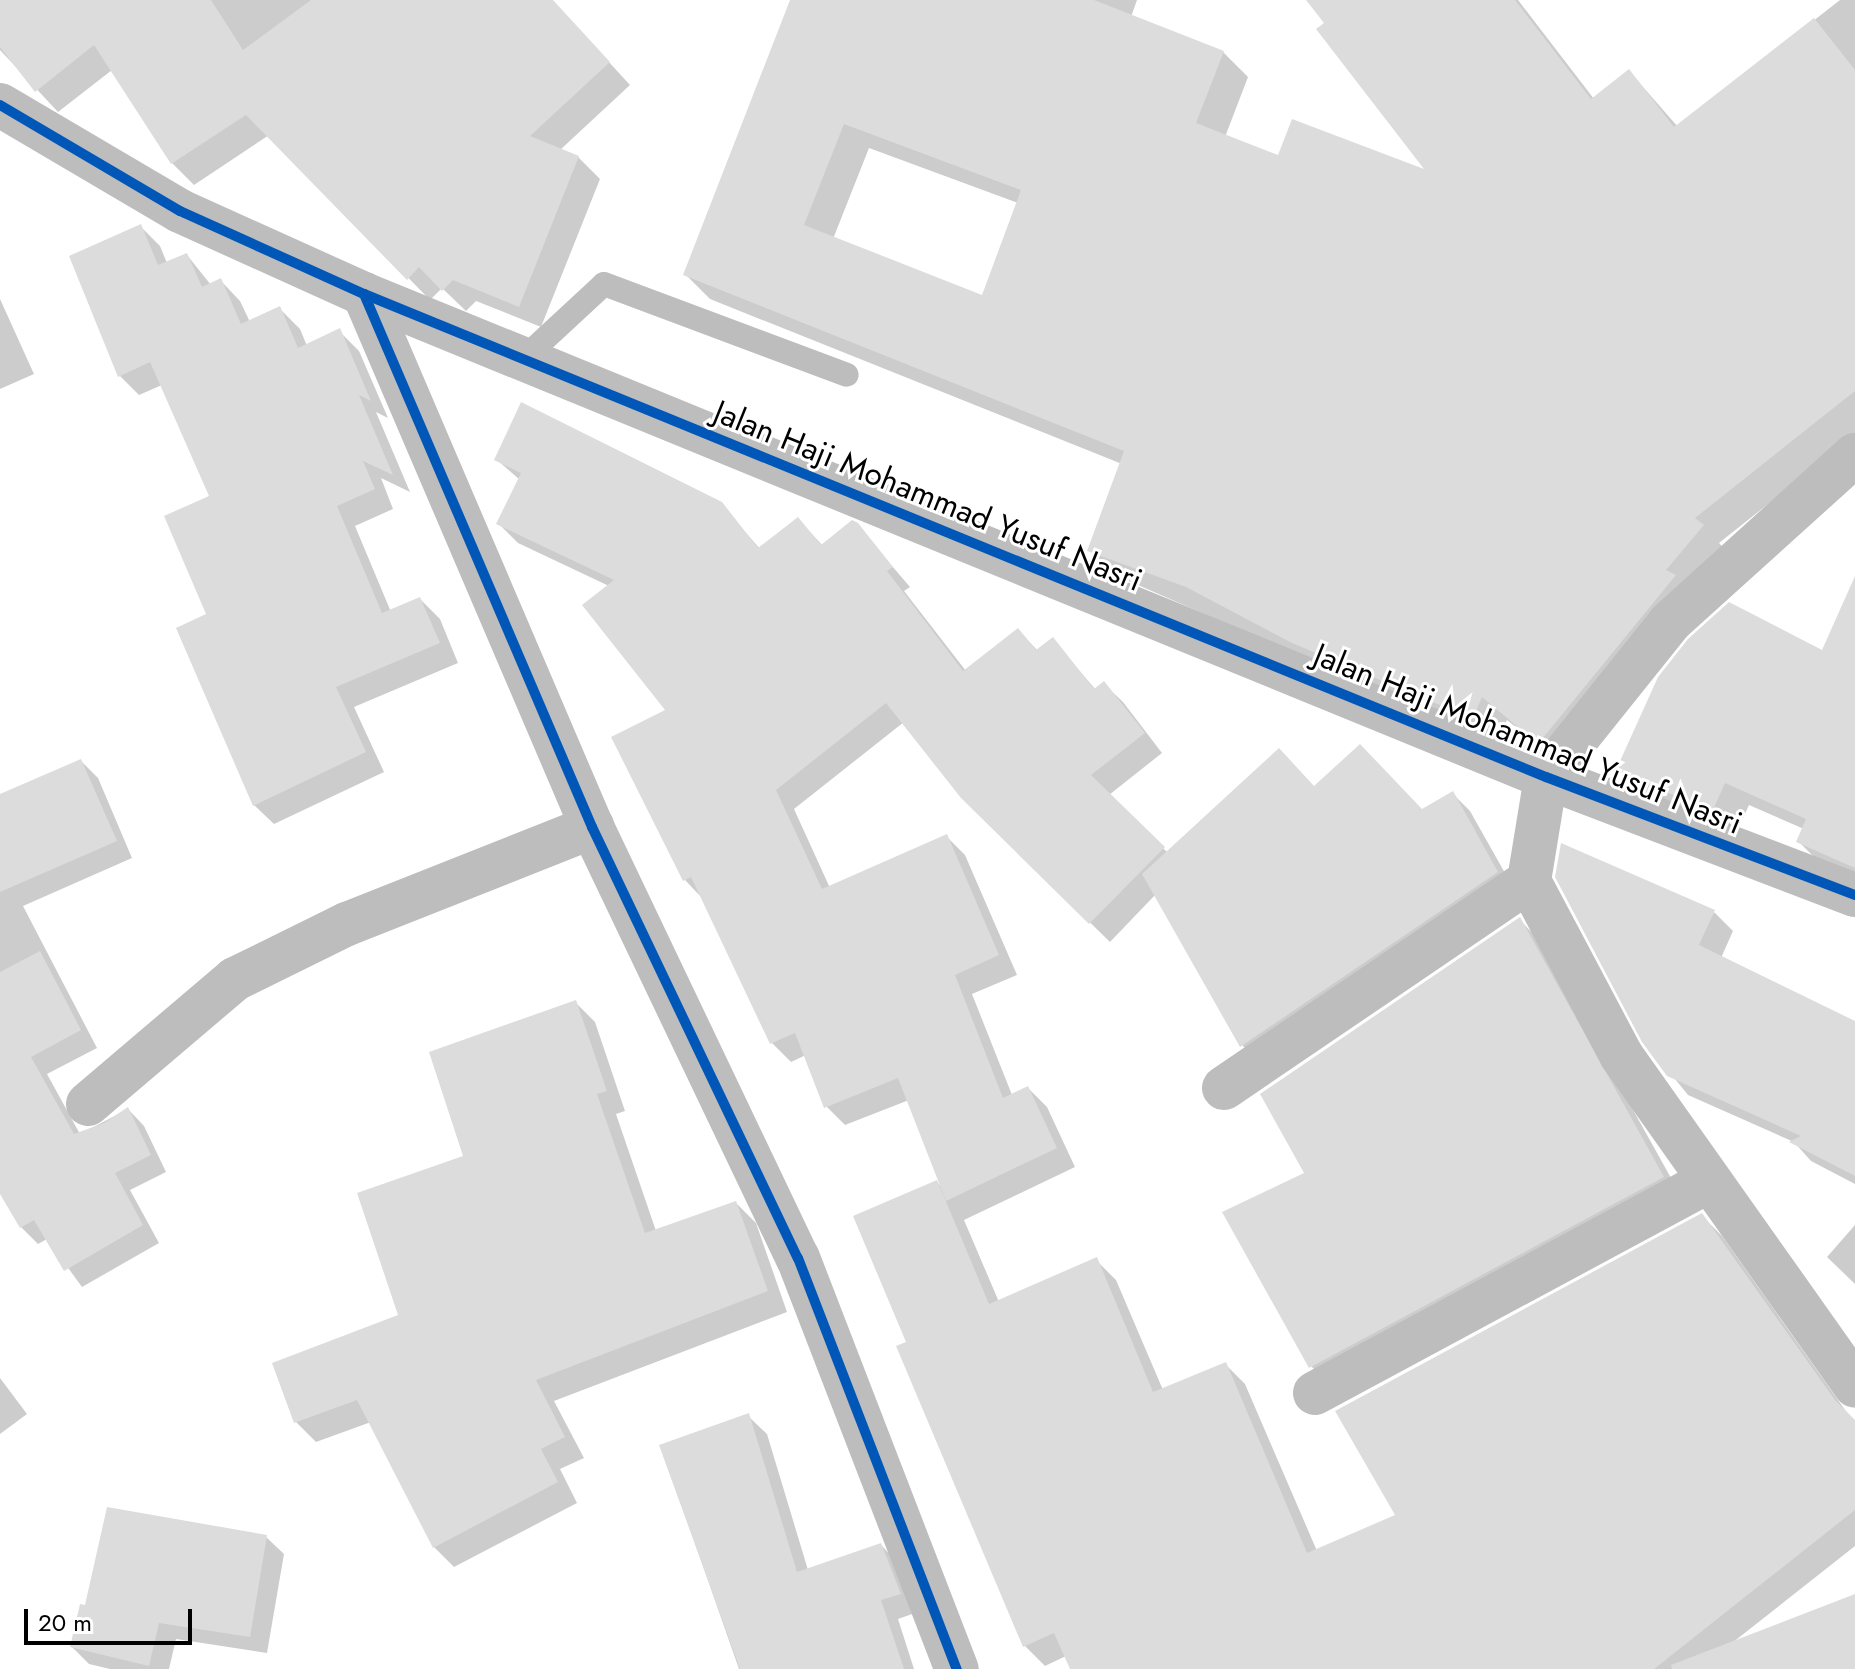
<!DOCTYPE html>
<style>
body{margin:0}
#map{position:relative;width:1855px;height:1669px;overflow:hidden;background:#fff;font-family:Jost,sans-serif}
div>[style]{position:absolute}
.shadow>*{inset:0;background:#0003}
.building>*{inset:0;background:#dcdcdc}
.service>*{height:24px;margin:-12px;padding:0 12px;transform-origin:12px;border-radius:12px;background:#bdbdbd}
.minor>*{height:44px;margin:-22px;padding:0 22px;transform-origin:22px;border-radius:22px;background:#bdbdbd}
.tertiary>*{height:44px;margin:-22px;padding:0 22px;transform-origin:22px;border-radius:22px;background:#bdbdbd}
.cycleway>*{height:10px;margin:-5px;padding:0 5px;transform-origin:5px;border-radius:5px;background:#0057b8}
span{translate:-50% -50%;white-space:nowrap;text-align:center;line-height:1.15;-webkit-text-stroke:6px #fff;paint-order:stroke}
.street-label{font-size:32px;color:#000}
.scale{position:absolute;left:24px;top:1609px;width:168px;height:36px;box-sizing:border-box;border:4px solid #000;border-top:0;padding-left:10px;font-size:24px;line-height:28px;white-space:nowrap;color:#000;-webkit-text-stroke:6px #fff;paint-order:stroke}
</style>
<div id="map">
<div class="shadow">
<i style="clip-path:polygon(0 0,552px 0,630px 85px,560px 150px,578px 157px,600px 179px,541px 327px,476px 301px,466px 311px,442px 288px,430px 300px,269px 135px,194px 185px,172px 163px,112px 70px,58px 112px,0 50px)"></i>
<i style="clip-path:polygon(evenodd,791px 0,1137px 0,1131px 17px,1223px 52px,1248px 77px,1225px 137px,1279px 158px,1430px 173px,1309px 0,1518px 0,1594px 99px,1629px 71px,1678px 127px,1840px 0,1855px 0,1855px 435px,1719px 543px,1728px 552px,1564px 767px,1507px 720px,1498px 742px,1115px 575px,1090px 550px,1122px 464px,710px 299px,685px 274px,791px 0,869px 148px,1018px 203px,983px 297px,833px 239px,869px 148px)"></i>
<i style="clip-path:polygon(140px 226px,160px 246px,167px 263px,187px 255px,211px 285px,221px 281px,240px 301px,250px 322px,280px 309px,300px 329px,307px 346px,339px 331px,359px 351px,388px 418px,376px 412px,410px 492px,381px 478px,393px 509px,355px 526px,391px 612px,420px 599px,440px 619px,458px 663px,354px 707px,384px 772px,274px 824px,254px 805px,208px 616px,212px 497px,162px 385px,139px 395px,120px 376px)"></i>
<i style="clip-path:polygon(0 299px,34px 374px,0 389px)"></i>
<i style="clip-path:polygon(496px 459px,721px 504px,760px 549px,798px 519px,823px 546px,857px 525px,910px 587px,904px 591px,966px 671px,1018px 630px,1038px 651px,1053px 640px,1096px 690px,1104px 684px,1123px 702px,1162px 753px,1109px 795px,1168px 853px,1315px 788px,1422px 811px,1453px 794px,1470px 811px,1514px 889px,1259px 1062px,1242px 1045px,1156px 894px,1110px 942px,962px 797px,904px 722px,794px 809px,830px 888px,946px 836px,965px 855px,1017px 975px,972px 994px,1012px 1095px,1028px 1088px,1047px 1107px,1075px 1167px,964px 1220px,999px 1302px,1096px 1260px,1116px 1280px,1163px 1390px,1225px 1364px,1245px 1384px,1317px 1551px,1398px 1516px,1702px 1216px,1722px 1236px,1855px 1424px,1855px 1546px,1732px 1643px,1855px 1597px,1855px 1669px,1072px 1669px,1066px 1656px,1045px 1666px,1025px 1646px,909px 1343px,937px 1182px,944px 1190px,909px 1100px,845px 1125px,826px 1106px,806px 1055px,791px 1062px,772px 1043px,704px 900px,685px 880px,614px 738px,668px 711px,609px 586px,518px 543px,499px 524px,520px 480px)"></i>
<i style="clip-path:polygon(1855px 581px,1855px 880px,1822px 865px,1798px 841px,1804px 829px,1749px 805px,1736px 834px,1643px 794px,1619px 770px,1823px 652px)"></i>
<i style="clip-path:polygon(81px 761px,98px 778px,132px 858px,23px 906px,97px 1048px,47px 1074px,80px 1134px,128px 1109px,144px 1126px,166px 1172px,130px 1190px,159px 1243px,82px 1287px,47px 1239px,38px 1244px,21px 1227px,0 1190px,0 796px)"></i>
<i style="clip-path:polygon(1714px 912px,1733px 931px,1721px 958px,1855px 1023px,1855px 1184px,1811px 1161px,1794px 1142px,1688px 1095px,1644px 1041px)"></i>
<i style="clip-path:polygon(1520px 920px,1538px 939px,1681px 1196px,1330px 1385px,1311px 1366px,1307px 1173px)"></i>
<i style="clip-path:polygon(575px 1002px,595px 1022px,625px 1111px,616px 1114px,656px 1231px,736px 1203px,756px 1223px,787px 1312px,554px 1401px,584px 1458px,560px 1469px,577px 1503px,454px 1567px,434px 1547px,371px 1422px,316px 1442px,296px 1422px,401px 1316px,466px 1157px)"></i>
<i style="clip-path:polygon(1855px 1225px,1855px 1284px,1827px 1257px)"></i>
<i style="clip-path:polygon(0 1378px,27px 1414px,0 1434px)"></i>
<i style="clip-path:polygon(748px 1416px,767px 1434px,808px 1570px,881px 1545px,899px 1564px,918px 1612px,898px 1619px,914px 1669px,739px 1669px,661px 1446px)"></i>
<i style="clip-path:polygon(266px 1537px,284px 1554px,267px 1653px,176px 1639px,169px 1669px,110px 1669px,89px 1664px,72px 1647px)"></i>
</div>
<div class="building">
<i style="clip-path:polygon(0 0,211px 0,243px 50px,311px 0,553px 0,610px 62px,530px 136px,579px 156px,519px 307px,453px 280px,442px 291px,419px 267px,407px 280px,246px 115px,171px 164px,94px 45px,35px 92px,0 47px)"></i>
<i style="clip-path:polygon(evenodd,790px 0,1094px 0,1224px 51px,1196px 123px,1278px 155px,1292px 119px,1424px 169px,1316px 29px,1324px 23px,1306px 0,1515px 0,1591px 99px,1629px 69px,1674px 127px,1814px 18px,1855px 70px,1855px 391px,1695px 518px,1704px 525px,1666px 570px,1676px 575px,1538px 744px,1482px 697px,1473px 719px,1292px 643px,1186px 587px,1087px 551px,1124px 451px,683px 275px,790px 0,844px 124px,1021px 190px,982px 295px,804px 225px,844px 124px)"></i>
<i style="clip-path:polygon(141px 224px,158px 265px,187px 253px,202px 287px,221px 278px,241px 324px,280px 306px,298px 348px,340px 328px,371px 401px,359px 395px,393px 475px,363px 461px,375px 489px,337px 506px,382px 613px,420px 597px,440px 643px,336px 687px,366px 752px,253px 806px,176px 628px,206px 614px,164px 516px,209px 496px,150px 362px,118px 377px,69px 256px)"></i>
<i style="clip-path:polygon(521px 402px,722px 502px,758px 548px,798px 517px,821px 545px,852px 520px,858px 523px,893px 567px,887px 571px,963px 671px,1018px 628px,1036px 650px,1053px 637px,1094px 689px,1104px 681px,1145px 733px,1091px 775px,1165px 847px,1089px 924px,961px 798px,886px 703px,776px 790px,822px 889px,947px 834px,999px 955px,955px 975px,1003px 1098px,1028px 1086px,1057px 1148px,946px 1201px,898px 1078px,824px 1108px,795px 1033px,770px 1044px,691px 877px,683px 881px,611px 737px,665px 710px,582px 605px,614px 580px,496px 524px,521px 473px,494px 460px)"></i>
<i style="clip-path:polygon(1855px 576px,1855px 868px,1796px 842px,1806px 819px,1725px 783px,1712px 812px,1616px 770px,1658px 677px,1688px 639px,1729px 602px,1822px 650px)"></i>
<i style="clip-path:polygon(1360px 744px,1422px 809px,1453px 791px,1498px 872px,1240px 1047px,1142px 874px,1279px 748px,1314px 786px)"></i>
<i style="clip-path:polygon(81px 759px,117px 841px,0 892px,0 794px)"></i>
<i style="clip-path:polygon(1561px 843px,1715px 910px,1699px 945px,1855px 1021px,1855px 1176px,1789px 1142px,1801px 1136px,1667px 1076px,1642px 1042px,1555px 877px)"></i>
<i style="clip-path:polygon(1520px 917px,1664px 1177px,1309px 1368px,1222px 1212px,1304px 1173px,1260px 1094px)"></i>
<i style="clip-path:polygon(40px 951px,81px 1030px,31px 1057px,74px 1134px,104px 1123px,128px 1107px,151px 1155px,115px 1173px,143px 1225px,64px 1271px,34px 1220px,20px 1228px,0 1194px,0 972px)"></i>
<i style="clip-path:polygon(576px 1000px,607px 1091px,597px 1094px,645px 1233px,736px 1201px,768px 1291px,536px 1380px,565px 1437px,541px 1449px,558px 1482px,433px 1548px,357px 1400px,294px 1423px,272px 1363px,398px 1315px,357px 1193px,463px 1156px,429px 1052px)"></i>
<i style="clip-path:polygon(937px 1180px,989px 1304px,1097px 1257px,1153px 1392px,1226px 1362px,1307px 1553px,1395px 1515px,1335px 1411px,1702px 1213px,1835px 1400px,1855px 1420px,1855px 1510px,1654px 1669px,1070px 1669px,1054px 1633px,1023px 1647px,896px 1346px,906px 1342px,853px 1216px)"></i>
<i style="clip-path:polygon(749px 1413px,797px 1572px,881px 1543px,901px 1594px,881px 1600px,904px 1669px,740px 1669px,659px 1445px)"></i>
<i style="clip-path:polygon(107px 1507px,267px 1535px,250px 1637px,159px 1623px,149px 1666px,70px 1647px,80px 1604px,85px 1605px)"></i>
<i style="clip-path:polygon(1855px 1594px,1855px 1669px,1672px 1669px,1671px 1665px)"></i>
</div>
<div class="service">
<i style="left:523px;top:359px;width:110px;rotate:-42.8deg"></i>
<i style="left:604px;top:284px;width:259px;rotate:20.5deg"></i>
</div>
<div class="minor">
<i style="left:1546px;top:777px;width:105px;rotate:99.3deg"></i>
<i style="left:1529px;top:881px;width:197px;rotate:62.1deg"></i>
<i style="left:1621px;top:1055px;width:405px;rotate:54.7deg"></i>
<i style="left:1224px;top:1088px;width:369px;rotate:-34.2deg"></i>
<i style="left:88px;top:1104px;width:193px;rotate:-40.4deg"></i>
<i style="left:235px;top:979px;width:125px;rotate:-26.2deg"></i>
<i style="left:347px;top:924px;width:264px;rotate:-21.6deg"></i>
<i style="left:1315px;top:1393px;width:447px;rotate:-28.3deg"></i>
</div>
<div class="tertiary">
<i style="left:0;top:105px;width:209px;rotate:30.5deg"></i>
<i style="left:180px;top:211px;width:202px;rotate:24.3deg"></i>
<i style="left:364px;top:294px;width:1277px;rotate:22.23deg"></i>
<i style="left:1546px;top:777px;width:331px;rotate:20.9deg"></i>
<i style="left:364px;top:294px;width:580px;rotate:66.84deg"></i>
<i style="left:592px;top:827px;width:478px;rotate:64.5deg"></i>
<i style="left:798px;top:1258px;width:441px;rotate:68.9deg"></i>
<i style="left:1546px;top:777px;width:198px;rotate:-51.3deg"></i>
<i style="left:1670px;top:622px;width:249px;rotate:-42.1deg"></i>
</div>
<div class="cycleway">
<i style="left:0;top:105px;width:209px;rotate:30.5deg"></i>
<i style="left:180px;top:211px;width:202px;rotate:24.3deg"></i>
<i style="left:364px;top:294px;width:1277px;rotate:22.23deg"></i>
<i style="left:1546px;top:777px;width:331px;rotate:20.9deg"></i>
<i style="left:364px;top:294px;width:580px;rotate:66.84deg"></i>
<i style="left:592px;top:827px;width:478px;rotate:64.5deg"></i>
<i style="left:798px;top:1258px;width:441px;rotate:68.9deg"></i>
</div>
<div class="street-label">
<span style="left:928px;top:496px;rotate:22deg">Jalan Haji Mohammad Yusuf Nasri</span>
<span style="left:1528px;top:739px;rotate:22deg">Jalan Haji Mohammad Yusuf Nasri</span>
</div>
<div class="scale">20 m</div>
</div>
